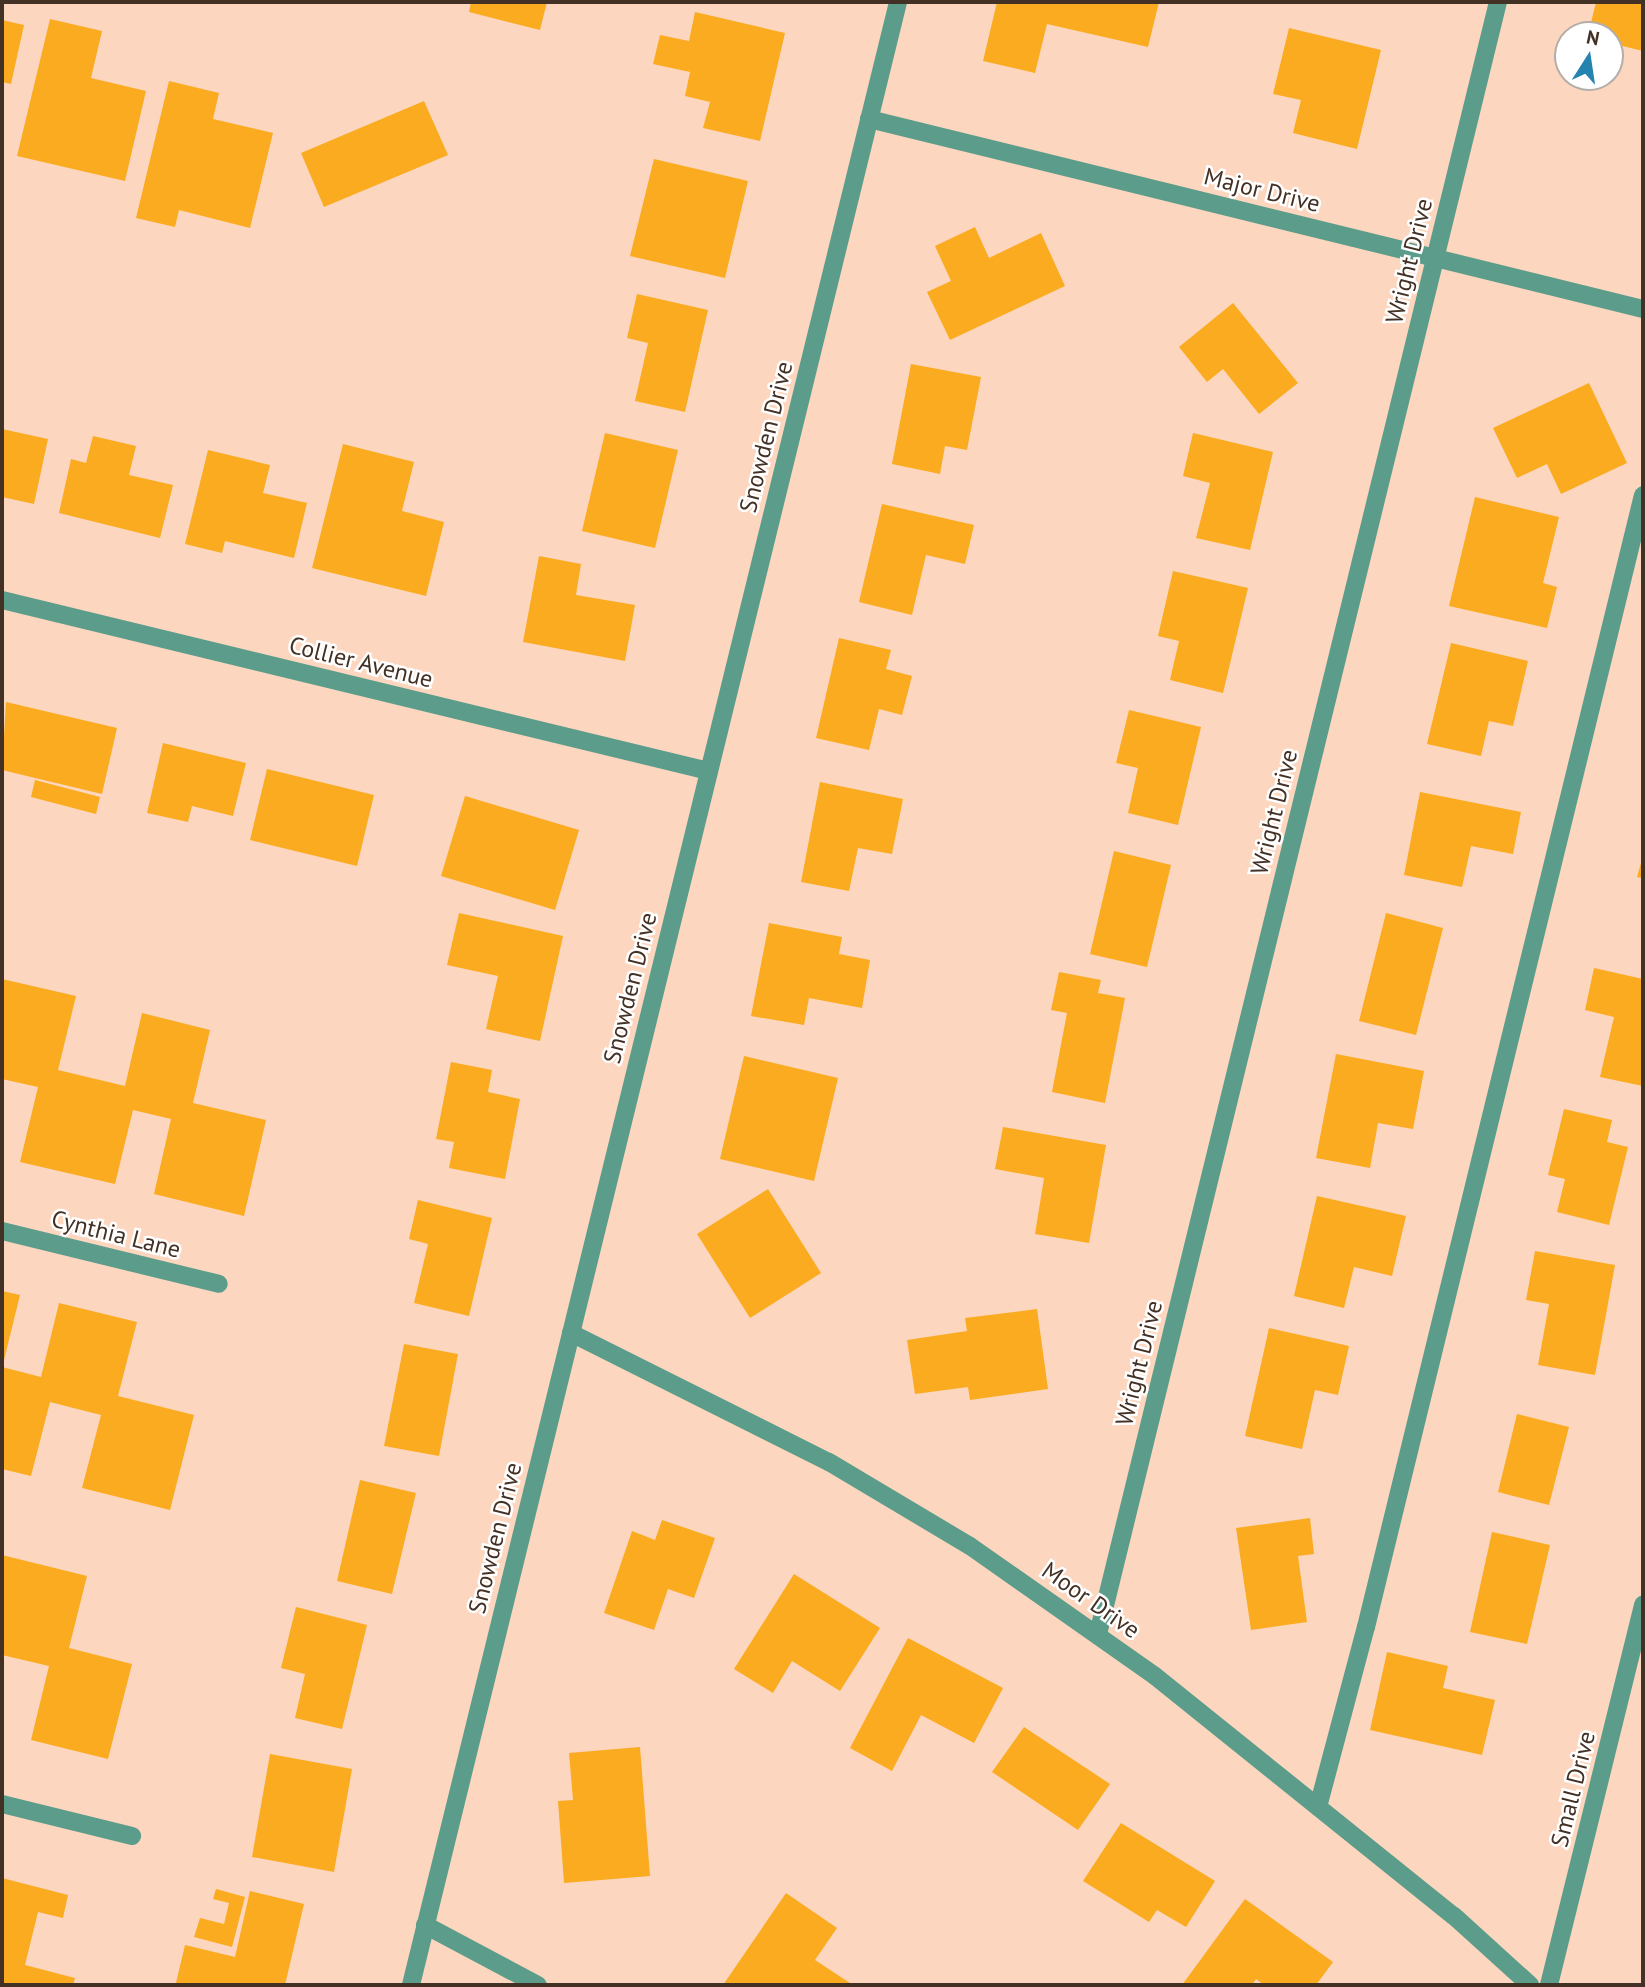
<!DOCTYPE html>
<style>
body{margin:0}
#map{position:relative;width:1645px;height:1987px;overflow:hidden;background:#fcd6be;font-family:"PT Sans",sans-serif}
div>[style]{position:absolute}
.building>*{inset:0;background:#fbab1f}
.minor>*{height:18px;margin:-9px;padding:0 9px;transform-origin:9px;border-radius:9px;background:#5b9c8a}
span{translate:-50% -50%;white-space:nowrap;text-align:center;line-height:1.15;-webkit-text-stroke:5px #fff;paint-order:stroke}
.street-label{font-size:24px;color:#443125}
.frame{position:absolute;inset:0;border:4px solid #443125;pointer-events:none}
.north{position:absolute;left:1554px;top:21px;width:70px;height:70px;box-sizing:border-box;background:#fff;border:2px solid #b4ada8;border-radius:50%;rotate:12deg;font-size:19px;font-weight:700;line-height:28px;text-align:center;color:#443125}
.north::after{content:'';display:block;margin:auto;width:24px;height:32px;background:#2583b0;clip-path:polygon(50% 0,100% 100%,50% 72%,0 100%)}
</style>
<div id="map">
<div class="building">
<i style="clip-path:polygon(471px 2px,547px 2px,540px 30px,469px 12px)"></i>
<i style="clip-path:polygon(997px 2px,1159px 2px,1148px 47px,1047px 24px,1035px 73px,983px 61px)"></i>
<i style="clip-path:polygon(1596px 2px,1643px 2px,1643px 51px,1610px 43px,1610px 35px,1588px 35px)"></i>
<i style="clip-path:polygon(695px 12px,785px 33px,760px 141px,703px 128px,710px 102px,685px 96px,690px 72px,653px 64px,660px 35px,689px 41px)"></i>
<i style="clip-path:polygon(50px 19px,102px 31px,91px 78px,146px 91px,125px 181px,17px 156px)"></i>
<i style="clip-path:polygon(2px 20px,24px 25px,11px 84px,2px 82px)"></i>
<i style="clip-path:polygon(1289px 28px,1381px 50px,1357px 149px,1293px 133px,1301px 100px,1273px 94px)"></i>
<i style="clip-path:polygon(169px 81px,219px 93px,213px 119px,273px 133px,250px 228px,179px 210px,175px 227px,136px 218px)"></i>
<i style="clip-path:polygon(424px 101px,448px 155px,324px 207px,301px 153px)"></i>
<i style="clip-path:polygon(654px 159px,748px 181px,725px 278px,630px 256px)"></i>
<i style="clip-path:polygon(975px 227px,989px 258px,1041px 233px,1065px 286px,950px 340px,927px 292px,951px 281px,935px 246px)"></i>
<i style="clip-path:polygon(637px 294px,708px 310px,685px 412px,635px 401px,648px 343px,627px 338px)"></i>
<i style="clip-path:polygon(1233px 303px,1298px 383px,1259px 414px,1223px 369px,1207px 382px,1179px 347px)"></i>
<i style="clip-path:polygon(911px 364px,981px 377px,967px 450px,945px 446px,940px 474px,892px 464px)"></i>
<i style="clip-path:polygon(1589px 383px,1627px 463px,1561px 494px,1547px 464px,1517px 478px,1493px 428px)"></i>
<i style="clip-path:polygon(2px 429px,48px 439px,34px 504px,2px 497px)"></i>
<i style="clip-path:polygon(605px 433px,678px 450px,655px 548px,582px 531px)"></i>
<i style="clip-path:polygon(1193px 433px,1273px 452px,1250px 550px,1196px 538px,1210px 483px,1183px 476px)"></i>
<i style="clip-path:polygon(93px 436px,136px 446px,129px 475px,173px 485px,160px 538px,59px 513px,71px 459px,86px 463px)"></i>
<i style="clip-path:polygon(343px 444px,414px 462px,402px 511px,444px 522px,426px 596px,312px 568px)"></i>
<i style="clip-path:polygon(208px 450px,270px 465px,263px 493px,307px 503px,294px 558px,225px 541px,222px 553px,185px 544px)"></i>
<i style="clip-path:polygon(1475px 497px,1559px 517px,1543px 583px,1557px 587px,1547px 628px,1449px 606px)"></i>
<i style="clip-path:polygon(882px 504px,974px 525px,965px 564px,926px 555px,912px 615px,859px 602px)"></i>
<i style="clip-path:polygon(539px 556px,581px 564px,576px 595px,635px 605px,625px 661px,523px 642px)"></i>
<i style="clip-path:polygon(1173px 571px,1248px 588px,1223px 693px,1170px 680px,1179px 641px,1158px 636px)"></i>
<i style="clip-path:polygon(839px 638px,891px 650px,886px 669px,912px 676px,902px 715px,879px 709px,869px 750px,816px 738px)"></i>
<i style="clip-path:polygon(1451px 643px,1528px 661px,1513px 726px,1489px 721px,1481px 756px,1427px 744px)"></i>
<i style="clip-path:polygon(6px 702px,117px 728px,102px 794px,2px 770px)"></i>
<i style="clip-path:polygon(1129px 710px,1201px 727px,1178px 825px,1128px 813px,1138px 768px,1116px 763px)"></i>
<i style="clip-path:polygon(163px 743px,246px 763px,233px 816px,192px 806px,188px 822px,147px 813px)"></i>
<i style="clip-path:polygon(267px 769px,374px 795px,357px 866px,250px 840px)"></i>
<i style="clip-path:polygon(35px 780px,100px 797px,96px 814px,31px 797px)"></i>
<i style="clip-path:polygon(820px 782px,903px 799px,892px 854px,858px 848px,849px 891px,801px 882px)"></i>
<i style="clip-path:polygon(1420px 792px,1521px 812px,1513px 854px,1471px 846px,1462px 887px,1404px 875px)"></i>
<i style="clip-path:polygon(465px 796px,579px 830px,555px 910px,441px 876px)"></i>
<i style="clip-path:polygon(1114px 851px,1171px 865px,1147px 967px,1090px 954px)"></i>
<i style="clip-path:polygon(1643px 856px,1643px 878px,1637px 877px)"></i>
<i style="clip-path:polygon(459px 913px,563px 936px,540px 1041px,486px 1029px,498px 976px,447px 965px)"></i>
<i style="clip-path:polygon(1386px 913px,1443px 928px,1416px 1035px,1359px 1021px)"></i>
<i style="clip-path:polygon(769px 923px,842px 937px,839px 954px,870px 960px,862px 1008px,809px 998px,804px 1025px,751px 1016px)"></i>
<i style="clip-path:polygon(1594px 968px,1643px 979px,1643px 1086px,1600px 1077px,1614px 1017px,1585px 1010px)"></i>
<i style="clip-path:polygon(1059px 972px,1101px 980px,1098px 993px,1125px 998px,1105px 1103px,1052px 1092px,1067px 1013px,1051px 1010px)"></i>
<i style="clip-path:polygon(2px 979px,76px 996px,58px 1070px,125px 1086px,142px 1013px,210px 1030px,193px 1103px,266px 1120px,244px 1216px,154px 1194px,171px 1119px,133px 1110px,115px 1184px,20px 1162px,38px 1087px,2px 1079px)"></i>
<i style="clip-path:polygon(1336px 1054px,1424px 1071px,1413px 1129px,1378px 1123px,1370px 1168px,1316px 1158px)"></i>
<i style="clip-path:polygon(744px 1056px,838px 1078px,814px 1181px,720px 1159px)"></i>
<i style="clip-path:polygon(451px 1062px,492px 1070px,488px 1092px,520px 1099px,505px 1179px,449px 1168px,454px 1142px,436px 1139px)"></i>
<i style="clip-path:polygon(1564px 1109px,1612px 1120px,1607px 1142px,1628px 1147px,1609px 1225px,1557px 1212px,1565px 1179px,1548px 1175px)"></i>
<i style="clip-path:polygon(1003px 1127px,1106px 1145px,1089px 1243px,1035px 1234px,1044px 1178px,995px 1169px)"></i>
<i style="clip-path:polygon(768px 1189px,821px 1273px,750px 1318px,697px 1234px)"></i>
<i style="clip-path:polygon(1317px 1196px,1406px 1216px,1392px 1276px,1354px 1267px,1344px 1308px,1294px 1296px)"></i>
<i style="clip-path:polygon(418px 1200px,492px 1218px,469px 1316px,414px 1303px,428px 1244px,409px 1239px)"></i>
<i style="clip-path:polygon(1535px 1251px,1615px 1265px,1595px 1375px,1538px 1365px,1549px 1304px,1526px 1300px)"></i>
<i style="clip-path:polygon(2px 1291px,20px 1295px,3px 1364px,2px 1364px)"></i>
<i style="clip-path:polygon(59px 1303px,137px 1322px,118px 1396px,194px 1415px,170px 1510px,82px 1488px,101px 1415px,50px 1402px,31px 1476px,2px 1469px,2px 1367px,41px 1377px)"></i>
<i style="clip-path:polygon(1037px 1309px,1048px 1389px,970px 1400px,968px 1387px,915px 1394px,907px 1340px,967px 1331px,965px 1318px)"></i>
<i style="clip-path:polygon(1269px 1328px,1349px 1346px,1338px 1395px,1315px 1390px,1302px 1449px,1245px 1436px)"></i>
<i style="clip-path:polygon(404px 1344px,458px 1354px,439px 1456px,384px 1446px)"></i>
<i style="clip-path:polygon(1517px 1414px,1569px 1427px,1549px 1505px,1498px 1492px)"></i>
<i style="clip-path:polygon(360px 1480px,416px 1493px,392px 1594px,337px 1581px)"></i>
<i style="clip-path:polygon(1310px 1518px,1314px 1554px,1298px 1556px,1307px 1622px,1251px 1630px,1236px 1528px)"></i>
<i style="clip-path:polygon(662px 1520px,715px 1538px,694px 1598px,668px 1589px,654px 1630px,604px 1613px,632px 1531px,655px 1540px)"></i>
<i style="clip-path:polygon(1492px 1532px,1550px 1545px,1527px 1644px,1470px 1632px)"></i>
<i style="clip-path:polygon(2px 1555px,87px 1576px,69px 1648px,132px 1664px,108px 1759px,31px 1740px,49px 1666px,2px 1655px)"></i>
<i style="clip-path:polygon(794px 1574px,880px 1628px,840px 1691px,792px 1661px,773px 1693px,734px 1669px)"></i>
<i style="clip-path:polygon(296px 1607px,367px 1625px,342px 1729px,295px 1718px,305px 1674px,281px 1668px)"></i>
<i style="clip-path:polygon(908px 1638px,1003px 1688px,974px 1743px,921px 1715px,892px 1771px,850px 1748px)"></i>
<i style="clip-path:polygon(1387px 1652px,1448px 1666px,1443px 1688px,1495px 1700px,1482px 1755px,1370px 1730px)"></i>
<i style="clip-path:polygon(1024px 1727px,1110px 1784px,1078px 1830px,992px 1772px)"></i>
<i style="clip-path:polygon(640px 1747px,650px 1876px,564px 1883px,558px 1801px,573px 1800px,569px 1753px)"></i>
<i style="clip-path:polygon(270px 1754px,352px 1769px,334px 1872px,252px 1857px)"></i>
<i style="clip-path:polygon(1121px 1823px,1215px 1881px,1186px 1927px,1157px 1910px,1149px 1922px,1083px 1881px)"></i>
<i style="clip-path:polygon(2px 1878px,68px 1895px,63px 1918px,38px 1912px,25px 1965px,75px 1978px,73px 1985px,2px 1985px)"></i>
<i style="clip-path:polygon(216px 1889px,245px 1897px,232px 1947px,194px 1937px,200px 1918px,224px 1924px,229px 1903px,213px 1899px)"></i>
<i style="clip-path:polygon(250px 1891px,304px 1904px,285px 1985px,176px 1983px,185px 1945px,235px 1957px)"></i>
<i style="clip-path:polygon(786px 1893px,837px 1928px,815px 1960px,853px 1985px,723px 1985px)"></i>
<i style="clip-path:polygon(1245px 1899px,1333px 1962px,1316px 1985px,1264px 1985px,1256px 1979px,1252px 1985px,1182px 1985px)"></i>
</div>
<div class="minor">
<i style="left:869px;top:119px;width:797px;rotate:13.79deg"></i>
<i style="left:2px;top:600px;width:727px;rotate:13.6deg"></i>
<i style="left:2px;top:1231px;width:223px;rotate:13.7deg"></i>
<i style="left:571px;top:1333px;width:288px;rotate:26.6deg"></i>
<i style="left:829px;top:1462px;width:164px;rotate:30.8deg"></i>
<i style="left:970px;top:1546px;width:226px;rotate:35.1deg"></i>
<i style="left:1155px;top:1676px;width:383px;rotate:38.8deg"></i>
<i style="left:1454px;top:1916px;width:103px;rotate:42.2deg"></i>
<i style="left:1098px;top:1634px;width:1680px;rotate:-76.23deg"></i>
<i style="left:2px;top:1804px;width:134px;rotate:13.8deg"></i>
<i style="left:1318px;top:1807px;width:186px;rotate:-75.1deg"></i>
<i style="left:1366px;top:1627px;width:1165px;rotate:-76.25deg"></i>
<i style="left:425px;top:1925px;width:128px;rotate:28deg"></i>
<i style="left:411px;top:1985px;width:2042px;rotate:-76.2deg"></i>
<i style="left:1549px;top:1985px;width:392px;rotate:-76.1deg"></i>
</div>
<div class="street-label">
<span style="left:1262px;top:190px;rotate:14deg">Major Drive</span>
<span style="left:1409px;top:261px;rotate:-76deg">Wright Drive</span>
<span style="left:766px;top:437px;rotate:-76deg">Snowden Drive</span>
<span style="left:361px;top:662px;rotate:14deg">Collier Avenue</span>
<span style="left:1274px;top:812px;rotate:-76deg">Wright Drive</span>
<span style="left:630px;top:988px;rotate:-76deg">Snowden Drive</span>
<span style="left:116px;top:1234px;rotate:14deg">Cynthia Lane</span>
<span style="left:1139px;top:1363px;rotate:-76deg">Wright Drive</span>
<span style="left:495px;top:1538px;rotate:-76deg">Snowden Drive</span>
<span style="left:1091px;top:1600px;rotate:35deg">Moor Drive</span>
<span style="left:1573px;top:1789px;rotate:-76deg">Small Drive</span>
</div>
<div class="frame"></div>
<div class="north">N</div>
</div>
